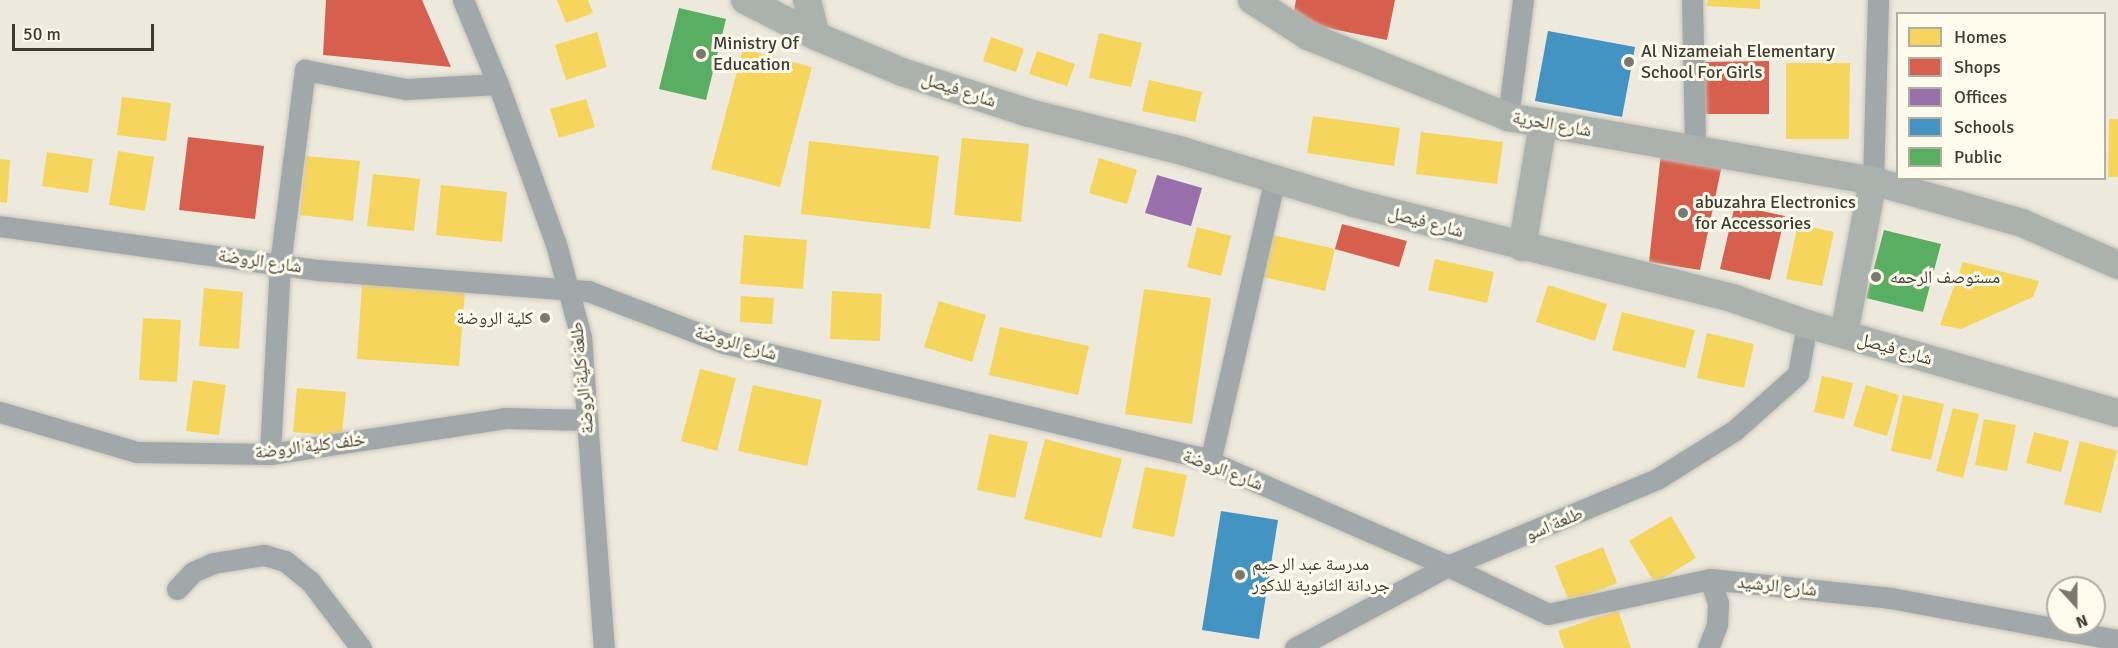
<!DOCTYPE html>
<meta charset="utf-8">
<style>
body{margin:0}
#map{position:relative;width:2118px;height:648px;overflow:hidden;background:#ede9dc;font-family:Signika,"Noto Naskh Arabic",sans-serif}
div>[style]{position:absolute}
.homes>*{inset:0;background:#f6d55c}
.shops>*{inset:0;background:#d6604d}
.offices>*{inset:0;background:#9970ab}
.schools>*{inset:0;background:#4393c3}
.public>*{inset:0;background:#5aae61}
.roads{filter:drop-shadow(0 0 2px #c8c5bc) drop-shadow(0 0 2px #c8c5bc)}
.minor>*{height:21px;margin:-10.5px;padding:0 10.5px;transform-origin:10.5px;border-radius:10.5px;background:#a1a8a9}
.secondary>*{height:28px;margin:-14px;padding:0 14px;transform-origin:14px;border-radius:14px;background:#abb2ae}
.dots>*{width:16px;height:16px;translate:-50% -50%;box-sizing:border-box;border:3px solid #fefaec;border-radius:50%}
span{translate:-50% -50%;white-space:nowrap;text-align:center;line-height:1.15;-webkit-text-stroke:6px #fefaec;paint-order:stroke}
.poi-label{font-size:18px;color:#3e3b32}
.left{translate:0 -50%;text-align:left}
.right{translate:-100% -50%;text-align:right}
.street-label{font-size:18px;color:#3e3b32}
.legend{position:absolute;left:1896px;top:12px;width:210px;height:168px;box-sizing:border-box;background:#fefaec;border:2px solid #b1aea2;margin:0;padding:8px 10px;list-style:none;font-size:18px;color:#3e3b32}
.legend li{display:flex;align-items:center;gap:12px;height:30px}
.legend b{width:30px;border:2px solid #b1aea2}
.north{position:absolute;left:2046px;top:576px;width:60px;height:60px;box-sizing:border-box;background:#fefaec;border:2px solid #b1aea2;border-radius:50%;rotate:159deg;font-size:16px;font-weight:700;line-height:24px;text-align:center;color:#3e3b32}
.north::after{content:'';display:block;margin:auto;width:21px;height:27px;background:#7b786e;clip-path:polygon(50% 0,100% 100%,50% 72%,0 100%)}
.scale{position:absolute;left:12px;top:24px;width:142px;height:27px;box-sizing:border-box;border:3px solid #3e3b32;border-top:0;padding-left:8px;font-size:18px;line-height:21px;white-space:nowrap;color:#3e3b32;-webkit-text-stroke:4px #fefaec;paint-order:stroke}
</style>
<div id="map">
<div class="homes">
<i style="clip-path:polygon(557px 0,588px 0,593px 13px,566px 23px)"></i>
<i style="clip-path:polygon(1708px 0,1760px 0,1760px 9px,1707px 6px)"></i>
<i style="clip-path:polygon(597px 32px,607px 67px,566px 80px,555px 45px)"></i>
<i style="clip-path:polygon(1099px 33px,1142px 43px,1131px 87px,1089px 78px)"></i>
<i style="clip-path:polygon(991px 37px,1024px 49px,1016px 72px,983px 61px)"></i>
<i style="clip-path:polygon(743px 49px,812px 67px,780px 187px,711px 169px)"></i>
<i style="clip-path:polygon(1037px 51px,1075px 64px,1067px 86px,1029px 74px)"></i>
<i style="clip-path:polygon(1786px 63px,1850px 63px,1849px 139px,1786px 139px)"></i>
<i style="clip-path:polygon(1149px 80px,1202px 92px,1195px 122px,1142px 111px)"></i>
<i style="clip-path:polygon(122px 97px,171px 103px,166px 141px,117px 135px)"></i>
<i style="clip-path:polygon(586px 99px,595px 127px,559px 138px,550px 109px)"></i>
<i style="clip-path:polygon(1313px 116px,1400px 128px,1394px 166px,1307px 153px)"></i>
<i style="clip-path:polygon(2109px 119px,2118px 119px,2118px 177px,2108px 177px)"></i>
<i style="clip-path:polygon(1421px 132px,1503px 142px,1497px 184px,1416px 174px)"></i>
<i style="clip-path:polygon(962px 138px,1029px 144px,1021px 222px,954px 215px)"></i>
<i style="clip-path:polygon(809px 141px,939px 156px,930px 229px,801px 214px)"></i>
<i style="clip-path:polygon(118px 151px,154px 157px,145px 211px,109px 205px)"></i>
<i style="clip-path:polygon(47px 152px,93px 159px,88px 193px,42px 186px)"></i>
<i style="clip-path:polygon(306px 156px,360px 161px,353px 221px,300px 215px)"></i>
<i style="clip-path:polygon(1099px 158px,1137px 170px,1127px 204px,1089px 193px)"></i>
<i style="clip-path:polygon(0 159px,10px 160px,7px 203px,0 202px)"></i>
<i style="clip-path:polygon(373px 174px,420px 179px,414px 231px,367px 226px)"></i>
<i style="clip-path:polygon(441px 185px,507px 192px,502px 242px,436px 235px)"></i>
<i style="clip-path:polygon(1798px 224px,1834px 232px,1822px 286px,1786px 279px)"></i>
<i style="clip-path:polygon(1197px 227px,1231px 236px,1221px 276px,1187px 267px)"></i>
<i style="clip-path:polygon(744px 235px,807px 240px,803px 289px,740px 284px)"></i>
<i style="clip-path:polygon(1273px 235px,1335px 249px,1325px 291px,1263px 277px)"></i>
<i style="clip-path:polygon(1435px 259px,1494px 272px,1487px 303px,1428px 290px)"></i>
<i style="clip-path:polygon(1963px 262px,2039px 281px,2033px 297px,1961px 329px,1940px 325px)"></i>
<i style="clip-path:polygon(362px 284px,465px 291px,459px 366px,357px 359px)"></i>
<i style="clip-path:polygon(1548px 285px,1607px 304px,1595px 341px,1536px 322px)"></i>
<i style="clip-path:polygon(204px 288px,243px 292px,239px 349px,199px 346px)"></i>
<i style="clip-path:polygon(1144px 289px,1211px 298px,1192px 424px,1125px 414px)"></i>
<i style="clip-path:polygon(832px 291px,882px 294px,880px 341px,830px 339px)"></i>
<i style="clip-path:polygon(741px 296px,774px 298px,772px 324px,740px 322px)"></i>
<i style="clip-path:polygon(939px 301px,986px 315px,972px 362px,924px 347px)"></i>
<i style="clip-path:polygon(1622px 312px,1695px 330px,1685px 368px,1612px 350px)"></i>
<i style="clip-path:polygon(143px 318px,181px 320px,177px 382px,139px 380px)"></i>
<i style="clip-path:polygon(1000px 327px,1089px 346px,1078px 395px,989px 375px)"></i>
<i style="clip-path:polygon(1707px 333px,1754px 344px,1744px 388px,1697px 378px)"></i>
<i style="clip-path:polygon(700px 369px,736px 378px,717px 451px,681px 441px)"></i>
<i style="clip-path:polygon(1822px 376px,1853px 383px,1844px 419px,1814px 412px)"></i>
<i style="clip-path:polygon(193px 380px,226px 385px,219px 435px,186px 431px)"></i>
<i style="clip-path:polygon(753px 385px,822px 400px,807px 466px,738px 451px)"></i>
<i style="clip-path:polygon(1866px 385px,1899px 395px,1887px 436px,1853px 426px)"></i>
<i style="clip-path:polygon(297px 388px,346px 392px,342px 436px,293px 432px)"></i>
<i style="clip-path:polygon(1903px 395px,1944px 404px,1931px 460px,1891px 451px)"></i>
<i style="clip-path:polygon(1953px 408px,1979px 414px,1963px 478px,1936px 471px)"></i>
<i style="clip-path:polygon(1984px 419px,2016px 425px,2007px 471px,1975px 465px)"></i>
<i style="clip-path:polygon(2034px 432px,2069px 441px,2061px 472px,2026px 463px)"></i>
<i style="clip-path:polygon(989px 434px,1028px 442px,1015px 498px,977px 490px)"></i>
<i style="clip-path:polygon(1045px 439px,1122px 459px,1101px 538px,1024px 519px)"></i>
<i style="clip-path:polygon(2080px 441px,2117px 451px,2101px 513px,2064px 504px)"></i>
<i style="clip-path:polygon(1145px 467px,1187px 475px,1174px 537px,1132px 528px)"></i>
<i style="clip-path:polygon(1671px 516px,1696px 558px,1655px 583px,1629px 541px)"></i>
<i style="clip-path:polygon(1603px 547px,1617px 583px,1569px 602px,1555px 566px)"></i>
<i style="clip-path:polygon(1618px 610px,1631px 648px,1564px 648px,1558px 631px)"></i>
</div>
<div class="shops">
<i style="clip-path:polygon(326px 0,422px 0,451px 67px,323px 55px)"></i>
<i style="clip-path:polygon(1296px 0,1395px 0,1387px 40px,1292px 21px)"></i>
<i style="clip-path:polygon(1769px 61px,1769px 114px,1704px 114px,1704px 62px)"></i>
<i style="clip-path:polygon(188px 137px,264px 146px,255px 219px,179px 210px)"></i>
<i style="clip-path:polygon(1661px 153px,1722px 165px,1700px 270px,1649px 262px)"></i>
<i style="clip-path:polygon(1735px 205px,1785px 216px,1770px 280px,1720px 269px)"></i>
<i style="clip-path:polygon(1342px 224px,1407px 241px,1399px 267px,1335px 249px)"></i>
</div>
<div class="offices">
<i style="clip-path:polygon(1157px 175px,1202px 188px,1191px 226px,1145px 213px)"></i>
</div>
<div class="schools">
<i style="clip-path:polygon(1548px 31px,1635px 47px,1622px 117px,1535px 101px)"></i>
<i style="clip-path:polygon(1221px 511px,1278px 520px,1259px 639px,1202px 630px)"></i>
</div>
<div class="public">
<i style="clip-path:polygon(679px 8px,726px 19px,706px 100px,659px 89px)"></i>
<i style="clip-path:polygon(1884px 230px,1941px 244px,1923px 312px,1866px 298px)"></i>
</div>
<div class="roads">
<div class="minor">
<i style="left:463px;top:0;width:91px;rotate:67.4deg"></i>
<i style="left:498px;top:84px;width:170px;rotate:70.1deg"></i>
<i style="left:556px;top:244px;width:96px;rotate:75deg"></i>
<i style="left:581px;top:337px;width:312px;rotate:85.8deg"></i>
<i style="left:1692px;top:0;width:147px;rotate:88.8deg"></i>
<i style="left:1508px;top:117px;width:118px;rotate:-82.7deg"></i>
<i style="left:1873px;top:181px;width:181px;rotate:-88.4deg"></i>
<i style="left:0;top:226px;width:322px;rotate:7.9deg"></i>
<i style="left:319px;top:270px;width:270px;rotate:4.5deg"></i>
<i style="left:588px;top:291px;width:146px;rotate:20.9deg"></i>
<i style="left:724px;top:343px;width:489px;rotate:13.5deg"></i>
<i style="left:1200px;top:457px;width:271px;rotate:23.7deg"></i>
<i style="left:1448px;top:566px;width:111px;rotate:25.6deg"></i>
<i style="left:1548px;top:614px;width:166px;rotate:-12.2deg"></i>
<i style="left:1710px;top:579px;width:182px;rotate:6deg"></i>
<i style="left:1891px;top:598px;width:231px;rotate:10.5deg"></i>
<i style="left:0;top:412px;width:143px;rotate:16.3deg"></i>
<i style="left:137px;top:452px;width:133px;rotate:0.9deg"></i>
<i style="left:270px;top:454px;width:238px;rotate:-8.7deg"></i>
<i style="left:505px;top:418px;width:82px;rotate:1.4deg"></i>
<i style="left:270px;top:454px;width:190px;rotate:-87deg"></i>
<i style="left:280px;top:264px;width:196px;rotate:-82.7deg"></i>
<i style="left:305px;top:70px;width:103px;rotate:10.7deg"></i>
<i style="left:406px;top:89px;width:92px;rotate:-3.1deg"></i>
<i style="left:1210px;top:462px;width:291px;rotate:-77.1deg"></i>
<i style="left:177px;top:589px;width:23px;rotate:-47deg"></i>
<i style="left:193px;top:572px;width:22px;rotate:-24deg"></i>
<i style="left:213px;top:563px;width:52px;rotate:-8.9deg"></i>
<i style="left:264px;top:555px;width:22px;rotate:16deg"></i>
<i style="left:285px;top:561px;width:32px;rotate:39deg"></i>
<i style="left:310px;top:581px;width:84px;rotate:52.7deg"></i>
<i style="left:1295px;top:648px;width:174px;rotate:-28.2deg"></i>
<i style="left:1448px;top:566px;width:226px;rotate:-22.6deg"></i>
<i style="left:1657px;top:479px;width:92px;rotate:-32.1deg"></i>
<i style="left:1735px;top:430px;width:84px;rotate:-41.6deg"></i>
<i style="left:1798px;top:374px;width:51px;rotate:-79.8deg"></i>
<i style="left:1708px;top:648px;width:26px;rotate:-69deg"></i>
<i style="left:1717px;top:624px;width:21px;rotate:-87deg"></i>
<i style="left:1718px;top:603px;width:25px;rotate:-108deg"></i>
</div>
<div class="secondary">
<i style="left:745px;top:0;width:80px;rotate:26.9deg"></i>
<i style="left:816px;top:36px;width:93px;rotate:22.7deg"></i>
<i style="left:902px;top:72px;width:133px;rotate:17.9deg"></i>
<i style="left:1029px;top:113px;width:158px;rotate:13.9deg"></i>
<i style="left:1182px;top:151px;width:180px;rotate:16.8deg"></i>
<i style="left:1354px;top:203px;width:393px;rotate:14.1deg"></i>
<i style="left:1735px;top:299px;width:76px;rotate:19.1deg"></i>
<i style="left:1807px;top:324px;width:323px;rotate:16deg"></i>
<i style="left:807px;top:0;width:37px;rotate:76deg"></i>
<i style="left:1252px;top:0;width:67px;rotate:32.7deg"></i>
<i style="left:1308px;top:36px;width:216px;rotate:22deg"></i>
<i style="left:1508px;top:117px;width:371px;rotate:9.9deg"></i>
<i style="left:1873px;top:181px;width:155px;rotate:15.7deg"></i>
<i style="left:2022px;top:223px;width:105px;rotate:23.6deg"></i>
<i style="left:1522px;top:247px;width:125px;rotate:-80.3deg"></i>
<i style="left:1844px;top:334px;width:156px;rotate:-79.3deg"></i>
</div>
</div>
<div class="dots">
<i style="left:701px;top:54px;background:#7b786e"></i>
<i style="left:1629px;top:62px;background:#7b786e"></i>
<i style="left:1683px;top:213px;background:#7b786e"></i>
<i style="left:1876px;top:277px;background:#7b786e"></i>
<i style="left:545px;top:318px;background:#7b786e"></i>
<i style="left:1240px;top:575px;background:#7b786e"></i>
</div>
<div class="poi-label">
<span class="left" style="left:713px;top:54px">Ministry Of<br>Education</span>
<span class="left" style="left:1641px;top:62px">Al Nizameiah Elementary<br>School For Girls</span>
<span class="left" style="left:1695px;top:213px">abuzahra Electronics<br>for Accessories</span>
<span class="left" style="left:1890px;top:277px">مستوصف الرحمه</span>
<span class="right" style="left:533px;top:318px">كلية الروضة</span>
<span class="left" style="left:1252px;top:575px">مدرسة عبد الرحيم<br>جردانة الثانوية للذكور</span>
</div>
<div class="street-label">
<span style="left:959px;top:90px;rotate:18deg">شارع فيصل</span>
<span style="left:1552px;top:124px;rotate:10deg">شارع الحرية</span>
<span style="left:1426px;top:222px;rotate:15deg">شارع فيصل</span>
<span style="left:260px;top:261px;rotate:8deg">شارع الروضة</span>
<span style="left:736px;top:343px;rotate:16deg">شارع الروضة</span>
<span style="left:1895px;top:349px;rotate:16deg">شارع فيصل</span>
<span style="left:582px;top:378px;rotate:-96deg">طلعة كلية الروضة</span>
<span style="left:310px;top:446px;rotate:-7deg">خلف كلية الروضة</span>
<span style="left:1223px;top:470px;rotate:21deg">شارع الروضة</span>
<span style="left:1554px;top:524px;rotate:-23deg">طلعة اسو</span>
<span style="left:1777px;top:586px;rotate:6deg">شارع الرشيد</span>
</div>
<ul class="legend">
<li><b style="height:16px;background:#f6d55c"></b>Homes</li>
<li><b style="height:16px;background:#d6604d"></b>Shops</li>
<li><b style="height:16px;background:#9970ab"></b>Offices</li>
<li><b style="height:16px;background:#4393c3"></b>Schools</li>
<li><b style="height:16px;background:#5aae61"></b>Public</li>
</ul>
<div class="north">N</div>
<div class="scale">50 m</div>
</div>
